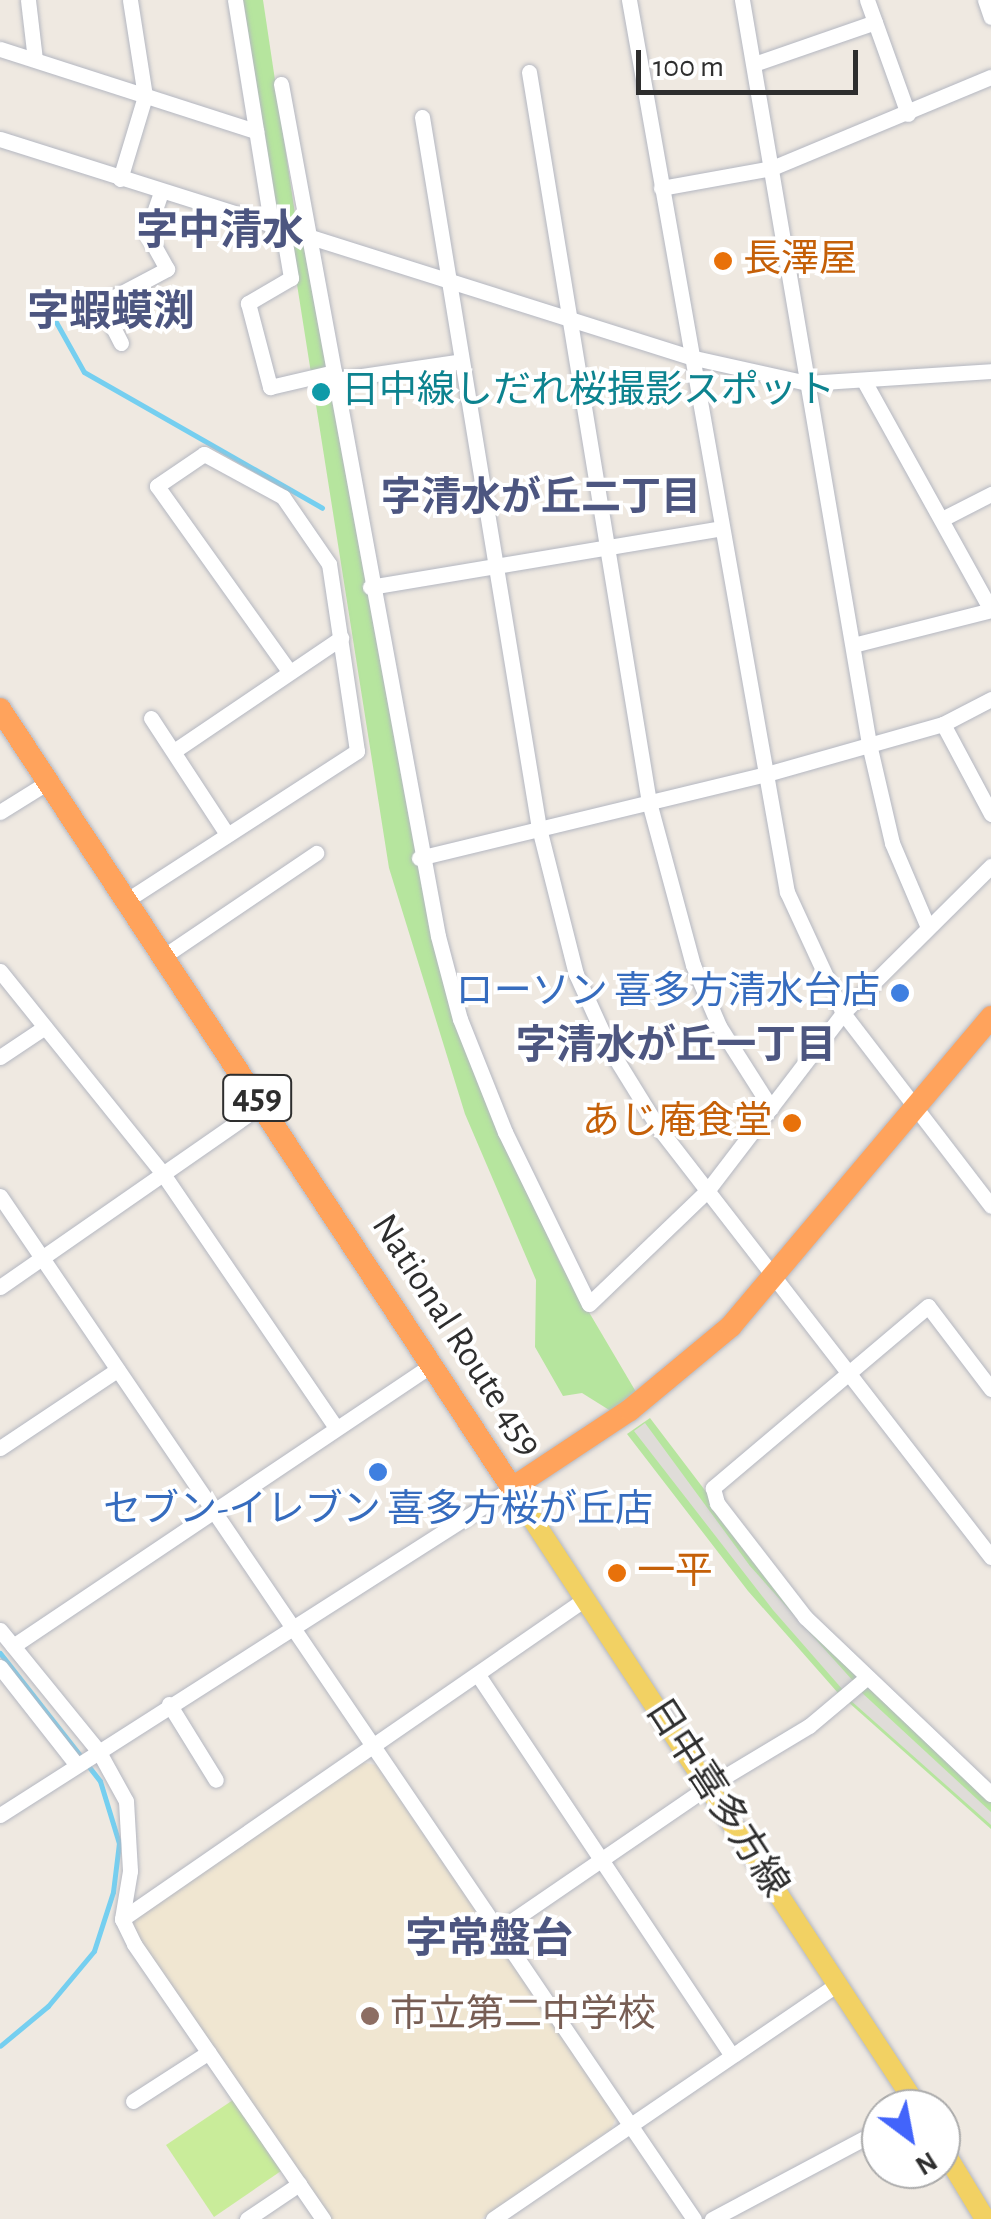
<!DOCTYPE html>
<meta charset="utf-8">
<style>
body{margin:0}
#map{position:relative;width:991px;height:2219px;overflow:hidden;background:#efe9e1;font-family:"Alegreya Sans","Noto Sans JP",sans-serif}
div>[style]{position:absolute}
.education>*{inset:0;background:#f0e6d1}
.green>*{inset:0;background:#b6e59e}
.pitch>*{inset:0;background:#c9ec9a}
.plaza>*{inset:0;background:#dfdcd8}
.stream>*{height:5px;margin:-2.5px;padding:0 2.5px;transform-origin:2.5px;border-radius:2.5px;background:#75cff0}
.roads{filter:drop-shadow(0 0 2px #b4b7c1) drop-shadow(0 0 2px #b4b7c1)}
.minor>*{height:15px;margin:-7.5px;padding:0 7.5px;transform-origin:7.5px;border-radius:7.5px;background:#fff}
.major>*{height:20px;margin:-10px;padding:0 10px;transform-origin:10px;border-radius:10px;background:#f2d163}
.highway>*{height:22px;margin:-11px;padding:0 11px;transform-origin:11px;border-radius:11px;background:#ffa35c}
.dots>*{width:28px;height:28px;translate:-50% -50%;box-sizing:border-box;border:5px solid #fff;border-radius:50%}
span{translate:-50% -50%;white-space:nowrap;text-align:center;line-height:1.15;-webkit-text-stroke:8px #fff;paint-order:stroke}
.shield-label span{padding:2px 8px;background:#fff;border:2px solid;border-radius:8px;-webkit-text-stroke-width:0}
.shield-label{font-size:35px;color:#2e2e2e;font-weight:700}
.food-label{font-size:38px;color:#c56008}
.left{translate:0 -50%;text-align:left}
.right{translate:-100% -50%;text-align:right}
.culture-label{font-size:38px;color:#0d838f}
.shop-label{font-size:38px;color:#366cbe}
.street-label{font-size:38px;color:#2e2e2e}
.education-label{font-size:38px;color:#785e54}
.neighbourhood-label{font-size:40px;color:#4d5680;font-weight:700}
.quarter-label{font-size:42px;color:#4d5680;font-weight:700}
.north{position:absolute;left:861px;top:2089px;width:100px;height:100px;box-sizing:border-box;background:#fff;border:2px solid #ababab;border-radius:50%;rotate:148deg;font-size:28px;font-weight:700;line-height:40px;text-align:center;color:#2e2e2e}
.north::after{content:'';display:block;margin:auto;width:35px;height:45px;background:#4264fb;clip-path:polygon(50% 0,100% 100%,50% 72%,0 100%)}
.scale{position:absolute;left:636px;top:50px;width:222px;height:45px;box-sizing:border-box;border:5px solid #2e2e2e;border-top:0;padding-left:12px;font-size:30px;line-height:35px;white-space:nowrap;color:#2e2e2e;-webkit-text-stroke:8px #fff;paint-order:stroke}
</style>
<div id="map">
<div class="education">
<i style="clip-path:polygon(359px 1762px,376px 1765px,616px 2117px,611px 2129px,481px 2219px,329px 2219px,131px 1927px,132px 1916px)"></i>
</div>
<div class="green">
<i style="clip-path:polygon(243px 0,263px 0,297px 227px,277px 214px)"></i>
<i style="clip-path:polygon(290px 240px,303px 244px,305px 253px,418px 867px,510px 1152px,560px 1263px,639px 1397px,614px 1413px,582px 1393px,563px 1396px,535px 1347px,536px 1280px,465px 1114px,389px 868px)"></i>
<i style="clip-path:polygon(650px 1418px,805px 1622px,991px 1800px,991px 1829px,838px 1693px,748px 1591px,627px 1434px)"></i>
</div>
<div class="pitch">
<i style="clip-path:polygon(233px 2100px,281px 2171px,214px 2217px,166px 2145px)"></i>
</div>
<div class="plaza">
<i style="clip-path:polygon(645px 1423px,750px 1566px,854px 1682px,843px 1690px,773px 1610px,634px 1431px)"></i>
<i style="clip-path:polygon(860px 1691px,991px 1812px,991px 1825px,849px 1699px)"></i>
</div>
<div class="stream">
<i style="left:56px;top:322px;width:57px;rotate:60.8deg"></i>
<i style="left:84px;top:372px;width:274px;rotate:29.7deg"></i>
<i style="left:0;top:1653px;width:162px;rotate:52deg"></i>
<i style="left:100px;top:1781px;width:65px;rotate:73deg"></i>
<i style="left:119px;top:1843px;width:49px;rotate:97deg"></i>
<i style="left:113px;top:1892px;width:62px;rotate:107.9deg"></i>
<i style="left:94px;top:1951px;width:72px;rotate:129.9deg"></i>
<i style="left:48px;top:2006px;width:62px;rotate:140.2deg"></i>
</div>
<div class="roads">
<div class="minor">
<i style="left:28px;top:0;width:60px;rotate:83.3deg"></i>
<i style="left:235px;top:0;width:231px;rotate:80.8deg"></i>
<i style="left:629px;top:0;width:906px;rotate:79.96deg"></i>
<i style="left:787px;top:892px;width:133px;rotate:65.2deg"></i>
<i style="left:843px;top:1013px;width:243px;rotate:52.5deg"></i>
<i style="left:742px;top:0;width:755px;rotate:80.31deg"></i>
<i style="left:869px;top:744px;width:102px;rotate:76.9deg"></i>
<i style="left:892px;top:843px;width:89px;rotate:66.9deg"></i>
<i style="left:867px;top:0;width:121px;rotate:70.2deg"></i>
<i style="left:985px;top:0;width:18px;rotate:71deg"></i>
<i style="left:0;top:49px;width:269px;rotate:17.8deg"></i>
<i style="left:754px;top:64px;width:128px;rotate:-19.1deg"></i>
<i style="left:529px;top:72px;width:740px;rotate:80.67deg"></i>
<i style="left:649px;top:802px;width:169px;rotate:74.9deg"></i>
<i style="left:693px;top:965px;width:66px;rotate:66.9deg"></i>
<i style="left:719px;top:1026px;width:97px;rotate:57.6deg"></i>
<i style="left:281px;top:84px;width:866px;rotate:79.56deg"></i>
<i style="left:438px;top:936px;width:86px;rotate:75.2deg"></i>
<i style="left:460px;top:1019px;width:122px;rotate:68.3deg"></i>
<i style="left:505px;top:1132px;width:191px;rotate:64deg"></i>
<i style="left:589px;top:1304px;width:163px;rotate:-43.8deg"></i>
<i style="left:707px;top:1191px;width:224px;rotate:-52.6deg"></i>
<i style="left:843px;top:1013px;width:209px;rotate:-44.8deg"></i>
<i style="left:422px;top:117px;width:721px;rotate:80.66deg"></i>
<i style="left:539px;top:828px;width:151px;rotate:75.8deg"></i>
<i style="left:576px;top:974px;width:85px;rotate:65.6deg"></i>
<i style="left:611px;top:1051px;width:89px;rotate:58.3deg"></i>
<i style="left:658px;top:1127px;width:544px;rotate:52.25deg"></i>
<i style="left:0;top:139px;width:724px;rotate:17.53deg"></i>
<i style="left:690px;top:357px;width:120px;rotate:12.5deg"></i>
<i style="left:807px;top:383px;width:184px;rotate:-3.7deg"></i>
<i style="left:120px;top:179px;width:87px;rotate:-73.2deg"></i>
<i style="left:145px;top:96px;width:97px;rotate:-98.9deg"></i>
<i style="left:661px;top:188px;width:113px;rotate:-10.2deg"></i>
<i style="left:772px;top:168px;width:237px;rotate:-22.6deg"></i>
<i style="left:283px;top:231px;width:48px;rotate:80.3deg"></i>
<i style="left:291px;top:278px;width:50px;rotate:149.8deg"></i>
<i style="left:248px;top:303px;width:87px;rotate:75.3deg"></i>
<i style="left:270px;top:387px;width:66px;rotate:-13.2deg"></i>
<i style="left:121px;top:343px;width:44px;rotate:-117.1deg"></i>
<i style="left:101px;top:304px;width:75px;rotate:-27.9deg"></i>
<i style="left:167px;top:269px;width:41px;rotate:-119.1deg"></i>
<i style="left:147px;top:233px;width:43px;rotate:-71.1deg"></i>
<i style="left:335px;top:380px;width:128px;rotate:-8.5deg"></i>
<i style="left:864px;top:381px;width:262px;rotate:61deg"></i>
<i style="left:944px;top:518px;width:53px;rotate:-27.1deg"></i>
<i style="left:370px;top:587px;width:356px;rotate:-9.5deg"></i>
<i style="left:853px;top:645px;width:142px;rotate:-14.2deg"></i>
<i style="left:151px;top:718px;width:139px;rotate:56.8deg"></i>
<i style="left:943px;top:724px;width:54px;rotate:-27.5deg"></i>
<i style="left:174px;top:751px;width:202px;rotate:-34.1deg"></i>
<i style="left:0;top:812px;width:57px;rotate:-32deg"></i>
<i style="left:419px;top:858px;width:354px;rotate:-13.6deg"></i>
<i style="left:763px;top:775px;width:187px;rotate:-15.8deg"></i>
<i style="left:943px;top:724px;width:102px;rotate:61.9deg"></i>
<i style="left:127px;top:900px;width:274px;rotate:-32.9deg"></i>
<i style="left:357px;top:751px;width:189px;rotate:-98.5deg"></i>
<i style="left:329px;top:564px;width:81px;rotate:-124.5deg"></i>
<i style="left:283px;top:497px;width:90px;rotate:-151.4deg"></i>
<i style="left:204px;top:454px;width:57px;rotate:145.8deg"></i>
<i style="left:157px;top:486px;width:227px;rotate:54.5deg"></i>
<i style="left:164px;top:956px;width:184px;rotate:-34.1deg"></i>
<i style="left:0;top:971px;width:260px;rotate:51.2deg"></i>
<i style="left:163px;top:1174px;width:305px;rotate:55.7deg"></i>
<i style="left:0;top:1057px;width:54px;rotate:-33.7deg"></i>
<i style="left:0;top:1196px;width:1236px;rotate:55.85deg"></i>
<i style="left:0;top:1287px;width:319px;rotate:-34.8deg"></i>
<i style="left:991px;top:1389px;width:104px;rotate:-127.2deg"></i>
<i style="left:928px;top:1306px;width:282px;rotate:139.8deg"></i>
<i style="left:713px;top:1488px;width:16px;rotate:75deg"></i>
<i style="left:717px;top:1503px;width:144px;rotate:52.3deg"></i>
<i style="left:805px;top:1617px;width:257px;rotate:43.6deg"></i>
<i style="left:0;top:1448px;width:141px;rotate:-33.7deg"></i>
<i style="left:0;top:1630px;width:157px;rotate:50.9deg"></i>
<i style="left:99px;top:1752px;width:56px;rotate:61.1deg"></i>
<i style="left:126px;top:1801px;width:70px;rotate:86.7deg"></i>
<i style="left:130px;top:1871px;width:49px;rotate:99.5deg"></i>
<i style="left:122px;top:1919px;width:28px;rotate:64deg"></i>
<i style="left:134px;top:1944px;width:334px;rotate:55.5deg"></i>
<i style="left:13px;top:1646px;width:506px;rotate:-33.88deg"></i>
<i style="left:0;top:1667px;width:123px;rotate:51.9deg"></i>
<i style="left:478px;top:1675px;width:456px;rotate:56.3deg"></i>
<i style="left:169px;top:1704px;width:89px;rotate:58.3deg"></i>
<i style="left:0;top:1815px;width:608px;rotate:-32.57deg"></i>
<i style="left:122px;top:1919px;width:563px;rotate:-34.65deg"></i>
<i style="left:497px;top:1931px;width:257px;rotate:-34.4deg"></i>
<i style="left:709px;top:1786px;width:117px;rotate:-31deg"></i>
<i style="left:809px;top:1726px;width:73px;rotate:-40deg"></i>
<i style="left:133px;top:2101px;width:90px;rotate:-32.8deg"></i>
<i style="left:247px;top:2219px;width:63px;rotate:-33.9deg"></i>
<i style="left:493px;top:2219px;width:417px;rotate:-34.3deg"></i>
<i style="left:712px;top:2219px;width:191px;rotate:-28deg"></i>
</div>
<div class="major">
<i style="left:512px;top:1488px;width:742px;rotate:56.76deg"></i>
<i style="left:941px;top:2146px;width:85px;rotate:58.9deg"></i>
</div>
<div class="highway">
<i style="left:0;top:709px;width:932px;rotate:56.68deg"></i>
<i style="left:512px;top:1488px;width:141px;rotate:-33.5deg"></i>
<i style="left:630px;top:1410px;width:131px;rotate:-39.7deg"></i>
<i style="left:731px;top:1326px;width:404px;rotate:-49.9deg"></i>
</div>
</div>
<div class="dots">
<i style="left:723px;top:261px;background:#e8710a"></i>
<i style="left:321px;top:392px;background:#0f9aa8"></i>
<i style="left:900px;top:993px;background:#3f7fe0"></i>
<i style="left:792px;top:1123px;background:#e8710a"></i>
<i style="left:378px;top:1472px;background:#3f7fe0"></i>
<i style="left:617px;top:1573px;background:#e8710a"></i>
<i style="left:370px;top:2016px;background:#8d6e63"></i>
</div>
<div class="shield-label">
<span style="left:257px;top:1098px">459</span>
</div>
<div class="food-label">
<span class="left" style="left:743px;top:261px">長澤屋</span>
<span class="right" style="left:772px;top:1123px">あじ庵食堂</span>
<span class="left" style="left:637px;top:1573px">一平</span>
</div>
<div class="culture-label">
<span class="left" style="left:341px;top:392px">日中線しだれ桜撮影スポット</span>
</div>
<div class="shop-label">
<span class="right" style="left:880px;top:993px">ローソン 喜多方清水台店</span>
<span style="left:378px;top:1511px">セブン-イレブン 喜多方桜が丘店</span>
</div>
<div class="street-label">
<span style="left:456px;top:1336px;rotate:57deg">National Route 459</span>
<span style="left:716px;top:1798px;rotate:57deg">日中喜多方線</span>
</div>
<div class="education-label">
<span class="left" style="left:390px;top:2016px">市立第二中学校</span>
</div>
<div class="neighbourhood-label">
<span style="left:541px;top:498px">字清水が丘二丁目</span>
<span style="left:676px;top:1046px">字清水が丘一丁目</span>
</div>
<div class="quarter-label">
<span style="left:220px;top:231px">字中清水</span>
<span style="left:111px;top:312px">字蝦蟆渕</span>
<span style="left:489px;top:1939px">字常盤台</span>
</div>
<div class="north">N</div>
<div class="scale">100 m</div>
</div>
